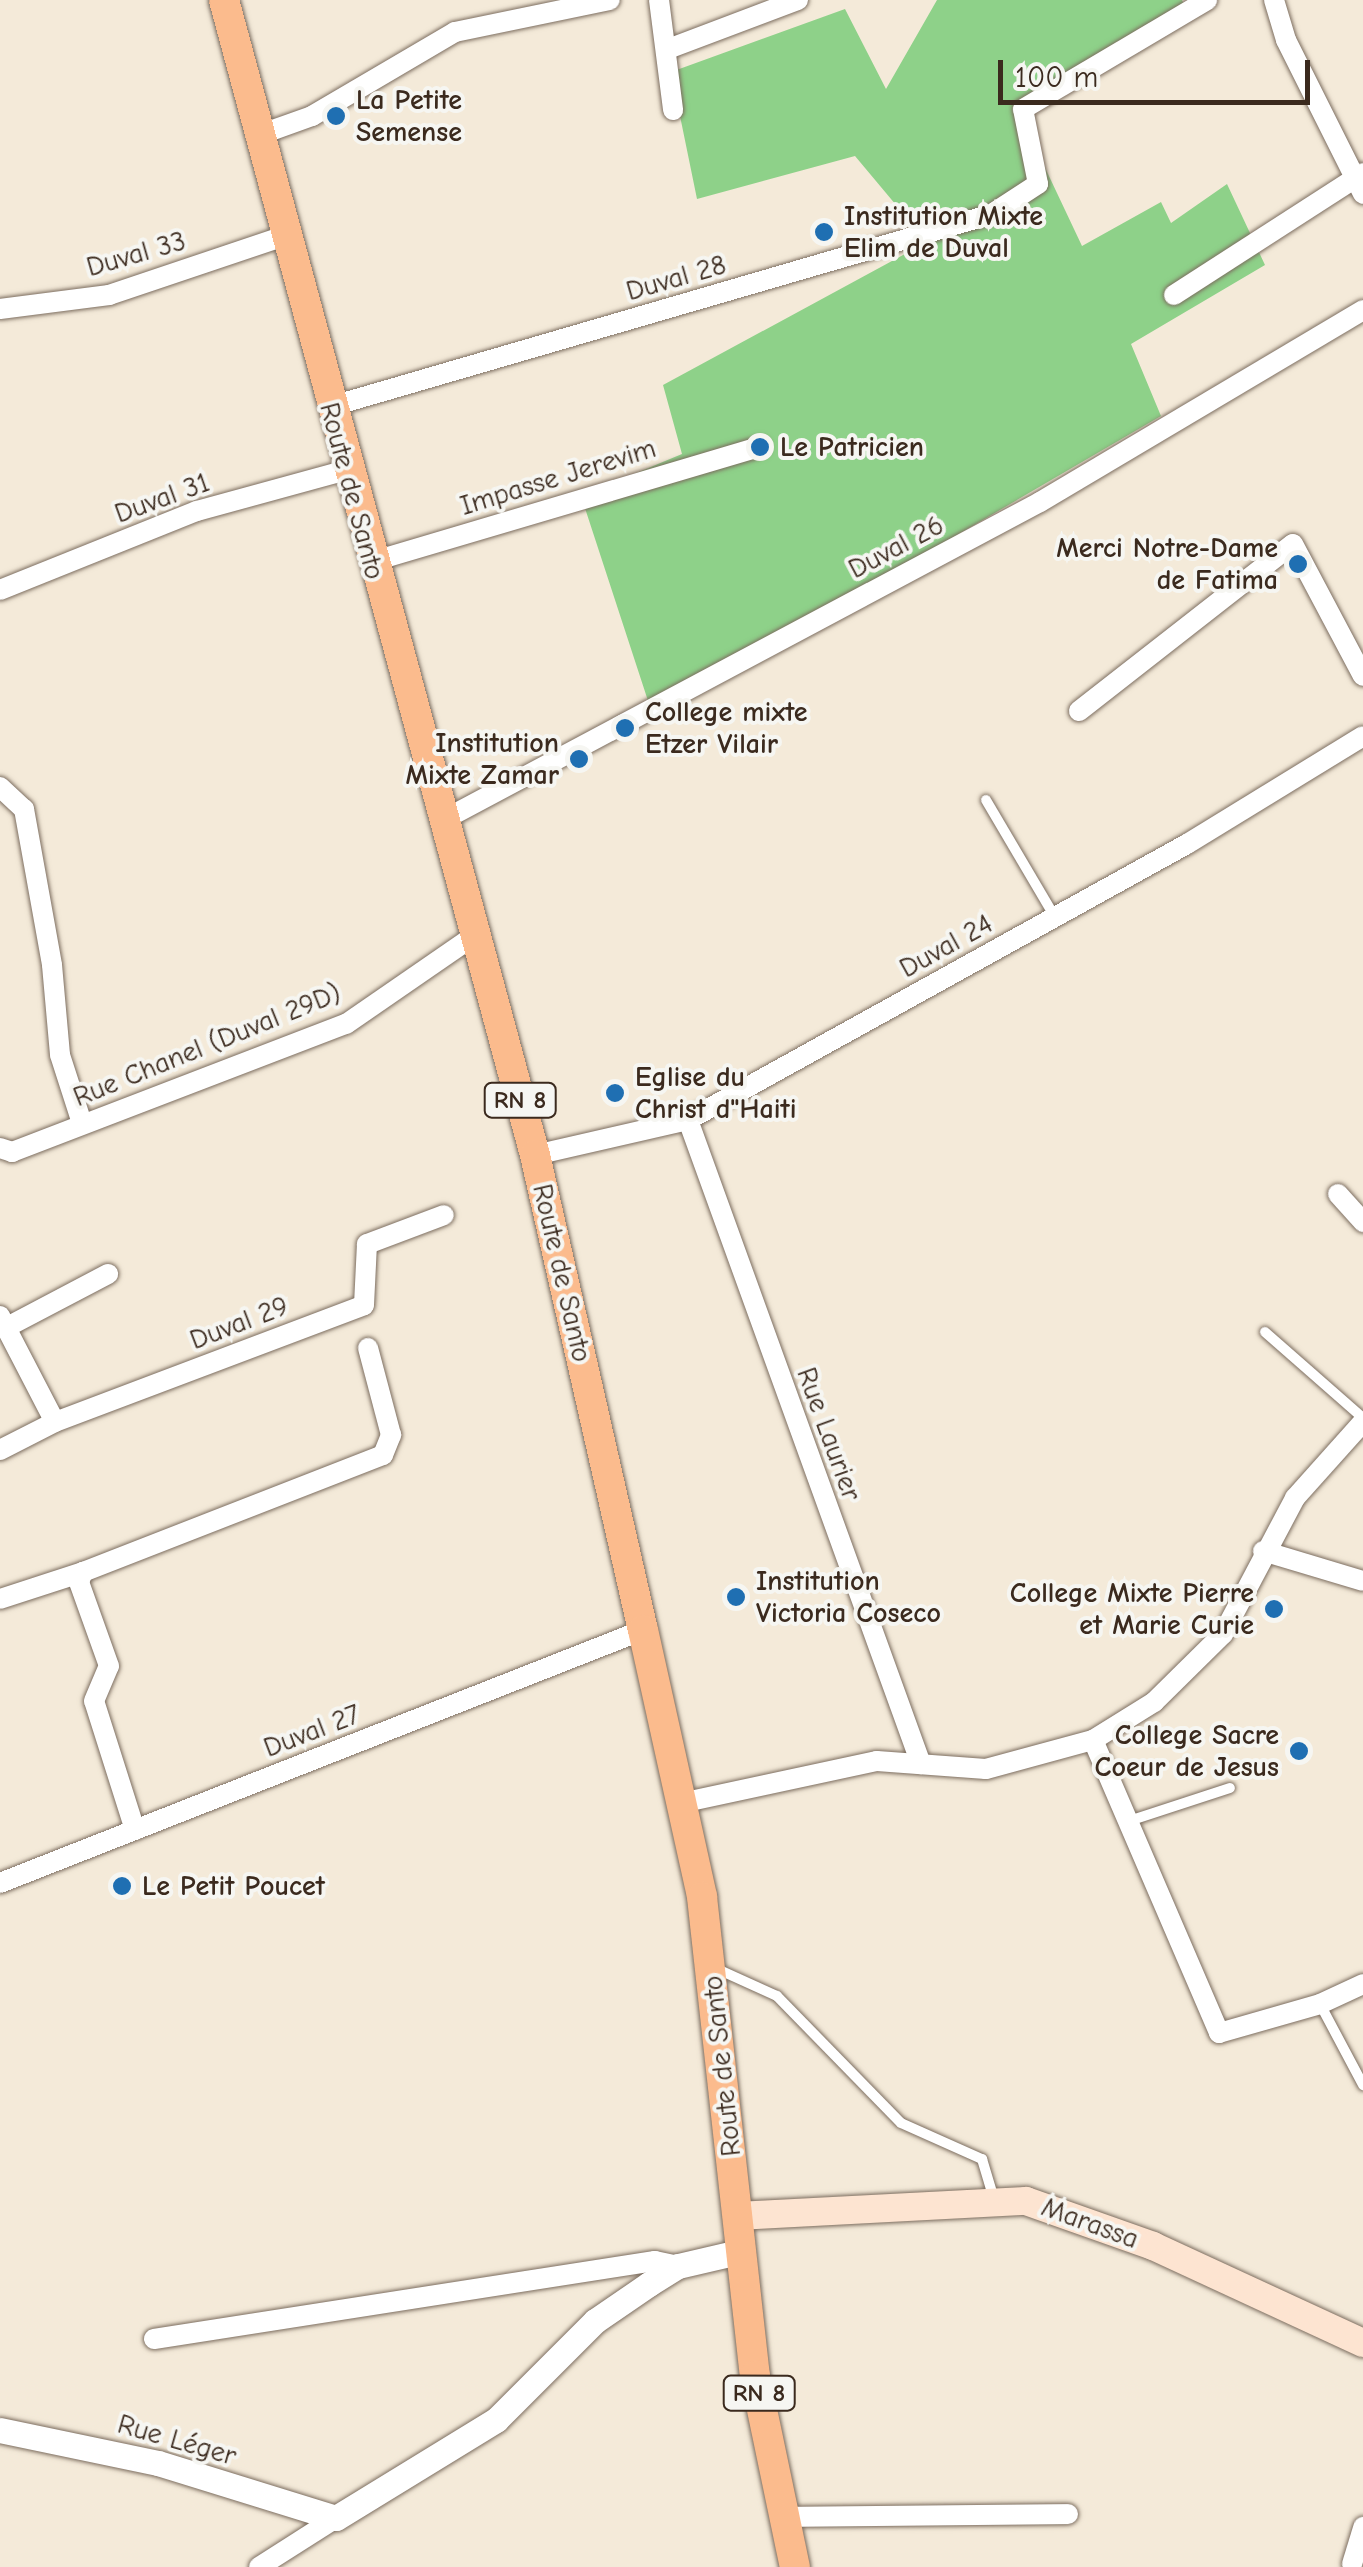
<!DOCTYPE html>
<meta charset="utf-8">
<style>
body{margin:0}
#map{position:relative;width:1363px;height:2567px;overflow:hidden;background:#f4ead9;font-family:"Comic Neue",sans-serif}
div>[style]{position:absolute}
.green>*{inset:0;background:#8ed189}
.roads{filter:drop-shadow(0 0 2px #7c6d5f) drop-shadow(0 0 2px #7c6d5f)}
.service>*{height:10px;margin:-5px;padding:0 5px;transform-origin:5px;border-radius:5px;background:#fff}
.minor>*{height:20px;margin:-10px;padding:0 10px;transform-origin:10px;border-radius:10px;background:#fff}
.tertiary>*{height:25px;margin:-12.5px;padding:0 12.5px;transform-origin:12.5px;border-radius:12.5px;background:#fff}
.secondary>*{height:28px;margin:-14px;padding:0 14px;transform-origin:14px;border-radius:14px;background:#fde4d1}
.primary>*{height:30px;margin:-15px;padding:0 15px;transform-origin:15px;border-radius:15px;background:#fbbb8d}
.dots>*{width:28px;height:28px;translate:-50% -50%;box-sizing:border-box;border:5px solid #f6f6f2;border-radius:50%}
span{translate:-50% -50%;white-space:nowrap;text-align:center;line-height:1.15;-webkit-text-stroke:8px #f6f6f2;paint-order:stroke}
.shield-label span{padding:2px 8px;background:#f6f6f2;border:2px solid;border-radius:8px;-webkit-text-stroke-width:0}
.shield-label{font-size:25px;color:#3b2a1e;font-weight:700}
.poi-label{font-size:28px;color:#3b2a1e;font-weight:700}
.left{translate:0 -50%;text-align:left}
.right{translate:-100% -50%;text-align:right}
.street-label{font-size:28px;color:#3b2a1e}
.scale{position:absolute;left:998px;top:60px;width:312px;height:45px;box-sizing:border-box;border:5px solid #3b2a1e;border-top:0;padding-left:12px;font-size:30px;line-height:35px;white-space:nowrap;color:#3b2a1e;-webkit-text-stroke:8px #f6f6f2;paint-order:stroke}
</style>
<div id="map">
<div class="green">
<i style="clip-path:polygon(937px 0,1182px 0,1186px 9px,1024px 98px,1031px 138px,1082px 246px,1161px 202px,1171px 223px,1227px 184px,1265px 265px,1131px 344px,1161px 416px,652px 713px,581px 496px,682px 454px,663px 385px,927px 242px,855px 156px,697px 199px,671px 72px,845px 9px,886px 89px)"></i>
</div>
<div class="roads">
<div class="service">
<i style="left:986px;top:800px;width:136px;rotate:59.5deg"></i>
<i style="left:1265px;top:1332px;width:130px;rotate:41.3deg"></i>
<i style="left:1132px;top:1820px;width:103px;rotate:-18.1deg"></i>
<i style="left:713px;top:1967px;width:70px;rotate:24.4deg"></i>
<i style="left:777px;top:1996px;width:177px;rotate:45.7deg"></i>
<i style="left:901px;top:2123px;width:89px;rotate:24deg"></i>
<i style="left:982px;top:2159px;width:42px;rotate:73.3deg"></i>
<i style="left:1320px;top:2004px;width:92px;rotate:62deg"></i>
</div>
<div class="minor">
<i style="left:659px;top:0;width:111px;rotate:82.7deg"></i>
<i style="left:1274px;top:0;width:42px;rotate:73.3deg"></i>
<i style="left:1286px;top:40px;width:172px;rotate:63.4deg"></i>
<i style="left:668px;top:49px;width:139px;rotate:-20.7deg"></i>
<i style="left:259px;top:135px;width:56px;rotate:-19.7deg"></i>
<i style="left:312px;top:116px;width:166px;rotate:-30.4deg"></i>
<i style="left:455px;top:32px;width:158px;rotate:-11.7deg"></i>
<i style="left:1174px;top:295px;width:225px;rotate:-32.8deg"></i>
<i style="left:0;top:309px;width:110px;rotate:-7.3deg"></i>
<i style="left:109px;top:295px;width:185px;rotate:-18.6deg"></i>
<i style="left:329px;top:407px;width:691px;rotate:-16.23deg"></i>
<i style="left:992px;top:214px;width:55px;rotate:-33.1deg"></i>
<i style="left:1038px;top:184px;width:76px;rotate:-101.3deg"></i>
<i style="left:1023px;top:109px;width:214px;rotate:-30.6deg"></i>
<i style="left:371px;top:562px;width:406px;rotate:-16.5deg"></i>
<i style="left:0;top:590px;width:212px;rotate:-21.9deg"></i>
<i style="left:197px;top:511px;width:156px;rotate:-15.3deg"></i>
<i style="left:1079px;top:711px;width:271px;rotate:-38deg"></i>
<i style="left:1293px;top:544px;width:149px;rotate:62.1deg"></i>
<i style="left:0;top:787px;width:33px;rotate:43deg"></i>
<i style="left:24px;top:809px;width:158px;rotate:79.8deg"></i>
<i style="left:52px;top:965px;width:90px;rotate:84.9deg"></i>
<i style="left:60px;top:1055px;width:71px;rotate:72.1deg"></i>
<i style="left:447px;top:818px;width:672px;rotate:-28.05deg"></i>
<i style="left:1040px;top:502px;width:376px;rotate:-30.7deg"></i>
<i style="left:688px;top:1120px;width:685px;rotate:70.11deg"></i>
<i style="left:0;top:1148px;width:13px;rotate:18deg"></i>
<i style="left:12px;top:1152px;width:358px;rotate:-21deg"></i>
<i style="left:346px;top:1024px;width:157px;rotate:-34.6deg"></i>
<i style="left:535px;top:1155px;width:157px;rotate:-12.9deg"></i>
<i style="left:688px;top:1120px;width:570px;rotate:-28.95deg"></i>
<i style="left:1187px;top:844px;width:206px;rotate:-31.5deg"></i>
<i style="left:1338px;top:1194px;width:38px;rotate:48deg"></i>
<i style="left:0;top:1316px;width:119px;rotate:62.6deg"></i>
<i style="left:9px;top:1326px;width:112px;rotate:-27.7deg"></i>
<i style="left:0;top:1450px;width:62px;rotate:-27deg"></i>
<i style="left:55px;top:1422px;width:330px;rotate:-20.7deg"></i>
<i style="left:364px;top:1305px;width:61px;rotate:-87.2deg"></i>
<i style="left:367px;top:1244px;width:82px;rotate:-20.6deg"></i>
<i style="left:1263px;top:1551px;width:104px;rotate:16.7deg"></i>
<i style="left:0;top:1599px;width:87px;rotate:-18deg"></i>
<i style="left:1093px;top:1740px;width:319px;rotate:66.7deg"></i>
<i style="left:1219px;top:2033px;width:105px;rotate:-16deg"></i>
<i style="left:1320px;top:2004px;width:47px;rotate:-24.9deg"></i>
<i style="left:681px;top:1803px;width:200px;rotate:-12.1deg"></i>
<i style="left:877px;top:1761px;width:109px;rotate:4.2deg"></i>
<i style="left:986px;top:1769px;width:111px;rotate:-15.2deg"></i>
<i style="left:1093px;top:1740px;width:72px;rotate:-31.9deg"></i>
<i style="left:1154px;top:1702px;width:97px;rotate:-44.6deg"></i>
<i style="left:1223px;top:1634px;width:154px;rotate:-62.1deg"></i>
<i style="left:1295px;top:1498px;width:102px;rotate:-48.2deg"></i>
<i style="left:135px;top:1830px;width:135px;rotate:-107.6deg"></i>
<i style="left:94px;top:1701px;width:38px;rotate:-67deg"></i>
<i style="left:109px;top:1666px;width:89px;rotate:-109.7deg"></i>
<i style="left:79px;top:1582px;width:11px;rotate:-68deg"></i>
<i style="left:83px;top:1572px;width:322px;rotate:-21.3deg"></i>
<i style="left:383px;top:1455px;width:22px;rotate:-68deg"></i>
<i style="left:391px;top:1435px;width:90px;rotate:-104.8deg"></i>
<i style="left:0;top:1883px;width:691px;rotate:-21.48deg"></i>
<i style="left:154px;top:2339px;width:507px;rotate:-8.85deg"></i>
<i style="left:655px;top:2261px;width:24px;rotate:12deg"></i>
<i style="left:785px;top:2517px;width:283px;rotate:-0.6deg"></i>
<i style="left:1352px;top:2564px;width:39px;rotate:-73deg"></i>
<i style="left:259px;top:2567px;width:91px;rotate:-32.5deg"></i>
</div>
<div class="tertiary">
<i style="left:0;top:2430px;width:161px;rotate:11.8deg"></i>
<i style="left:158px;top:2463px;width:186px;rotate:17.2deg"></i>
<i style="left:336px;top:2518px;width:188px;rotate:-31.5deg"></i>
<i style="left:496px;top:2420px;width:140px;rotate:-45deg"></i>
<i style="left:595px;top:2321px;width:65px;rotate:-34.4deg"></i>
<i style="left:649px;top:2284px;width:34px;rotate:-32deg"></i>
<i style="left:678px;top:2266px;width:62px;rotate:-13.1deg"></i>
</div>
<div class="secondary">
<i style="left:737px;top:2216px;width:289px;rotate:-3deg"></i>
<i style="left:1026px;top:2201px;width:135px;rotate:19.5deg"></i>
<i style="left:1153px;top:2246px;width:231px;rotate:24.8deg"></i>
</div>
<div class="primary">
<i style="left:224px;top:0;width:1196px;rotate:74.93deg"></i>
<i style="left:535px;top:1155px;width:487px;rotate:77.2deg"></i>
<i style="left:643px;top:1630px;width:273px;rotate:77.5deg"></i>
<i style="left:702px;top:1897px;width:482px;rotate:83.7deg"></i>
<i style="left:755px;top:2376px;width:195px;rotate:78.2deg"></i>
</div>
</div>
<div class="dots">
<i style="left:336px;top:116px;background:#1f6fb2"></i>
<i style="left:824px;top:232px;background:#1f6fb2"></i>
<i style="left:760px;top:447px;background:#1f6fb2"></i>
<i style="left:1298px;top:564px;background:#1f6fb2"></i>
<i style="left:625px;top:728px;background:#1f6fb2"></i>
<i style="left:579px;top:759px;background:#1f6fb2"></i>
<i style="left:615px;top:1093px;background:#1f6fb2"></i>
<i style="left:736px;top:1597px;background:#1f6fb2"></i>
<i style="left:1274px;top:1609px;background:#1f6fb2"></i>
<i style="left:1299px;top:1751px;background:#1f6fb2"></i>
<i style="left:122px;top:1886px;background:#1f6fb2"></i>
</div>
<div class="shield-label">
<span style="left:520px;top:1100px">RN 8</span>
<span style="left:759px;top:2393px">RN 8</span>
</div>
<div class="poi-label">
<span class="left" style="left:356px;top:116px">La Petite<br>Semense</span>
<span class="left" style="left:844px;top:232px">Institution Mixte<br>Elim de Duval</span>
<span class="left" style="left:780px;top:447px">Le Patricien</span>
<span class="right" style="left:1278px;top:564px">Merci Notre-Dame<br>de Fatima</span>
<span class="left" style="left:645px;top:728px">College mixte<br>Etzer Vilair</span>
<span class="right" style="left:559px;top:759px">Institution<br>Mixte Zamar</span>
<span class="left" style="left:635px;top:1093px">Eglise du<br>Christ d"Haiti</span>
<span class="left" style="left:756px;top:1597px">Institution<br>Victoria Coseco</span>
<span class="right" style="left:1254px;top:1609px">College Mixte Pierre<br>et Marie Curie</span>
<span class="right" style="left:1279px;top:1751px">College Sacre<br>Coeur de Jesus</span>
<span class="left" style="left:142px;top:1886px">Le Petit Poucet</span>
</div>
<div class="street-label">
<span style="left:136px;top:254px;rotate:-16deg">Duval 33</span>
<span style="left:676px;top:278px;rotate:-16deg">Duval 28</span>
<span style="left:558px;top:477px;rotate:-17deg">Impasse Jerevim</span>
<span style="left:352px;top:491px;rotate:75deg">Route de Santo</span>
<span style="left:162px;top:498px;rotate:-20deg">Duval 31</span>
<span style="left:896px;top:547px;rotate:-28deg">Duval 26</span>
<span style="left:946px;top:946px;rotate:-29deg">Duval 24</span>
<span style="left:207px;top:1045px;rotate:-22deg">Rue Chanel (Duval 29D)</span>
<span style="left:562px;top:1273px;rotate:77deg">Route de Santo</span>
<span style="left:239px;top:1323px;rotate:-21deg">Duval 29</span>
<span style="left:829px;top:1434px;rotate:70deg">Rue Laurier</span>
<span style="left:312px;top:1731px;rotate:-21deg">Duval 27</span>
<span style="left:722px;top:2066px;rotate:-96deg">Route de Santo</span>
<span style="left:1090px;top:2223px;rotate:20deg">Marassa</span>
<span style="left:177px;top:2440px;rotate:16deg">Rue Léger</span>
</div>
<div class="scale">100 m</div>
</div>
